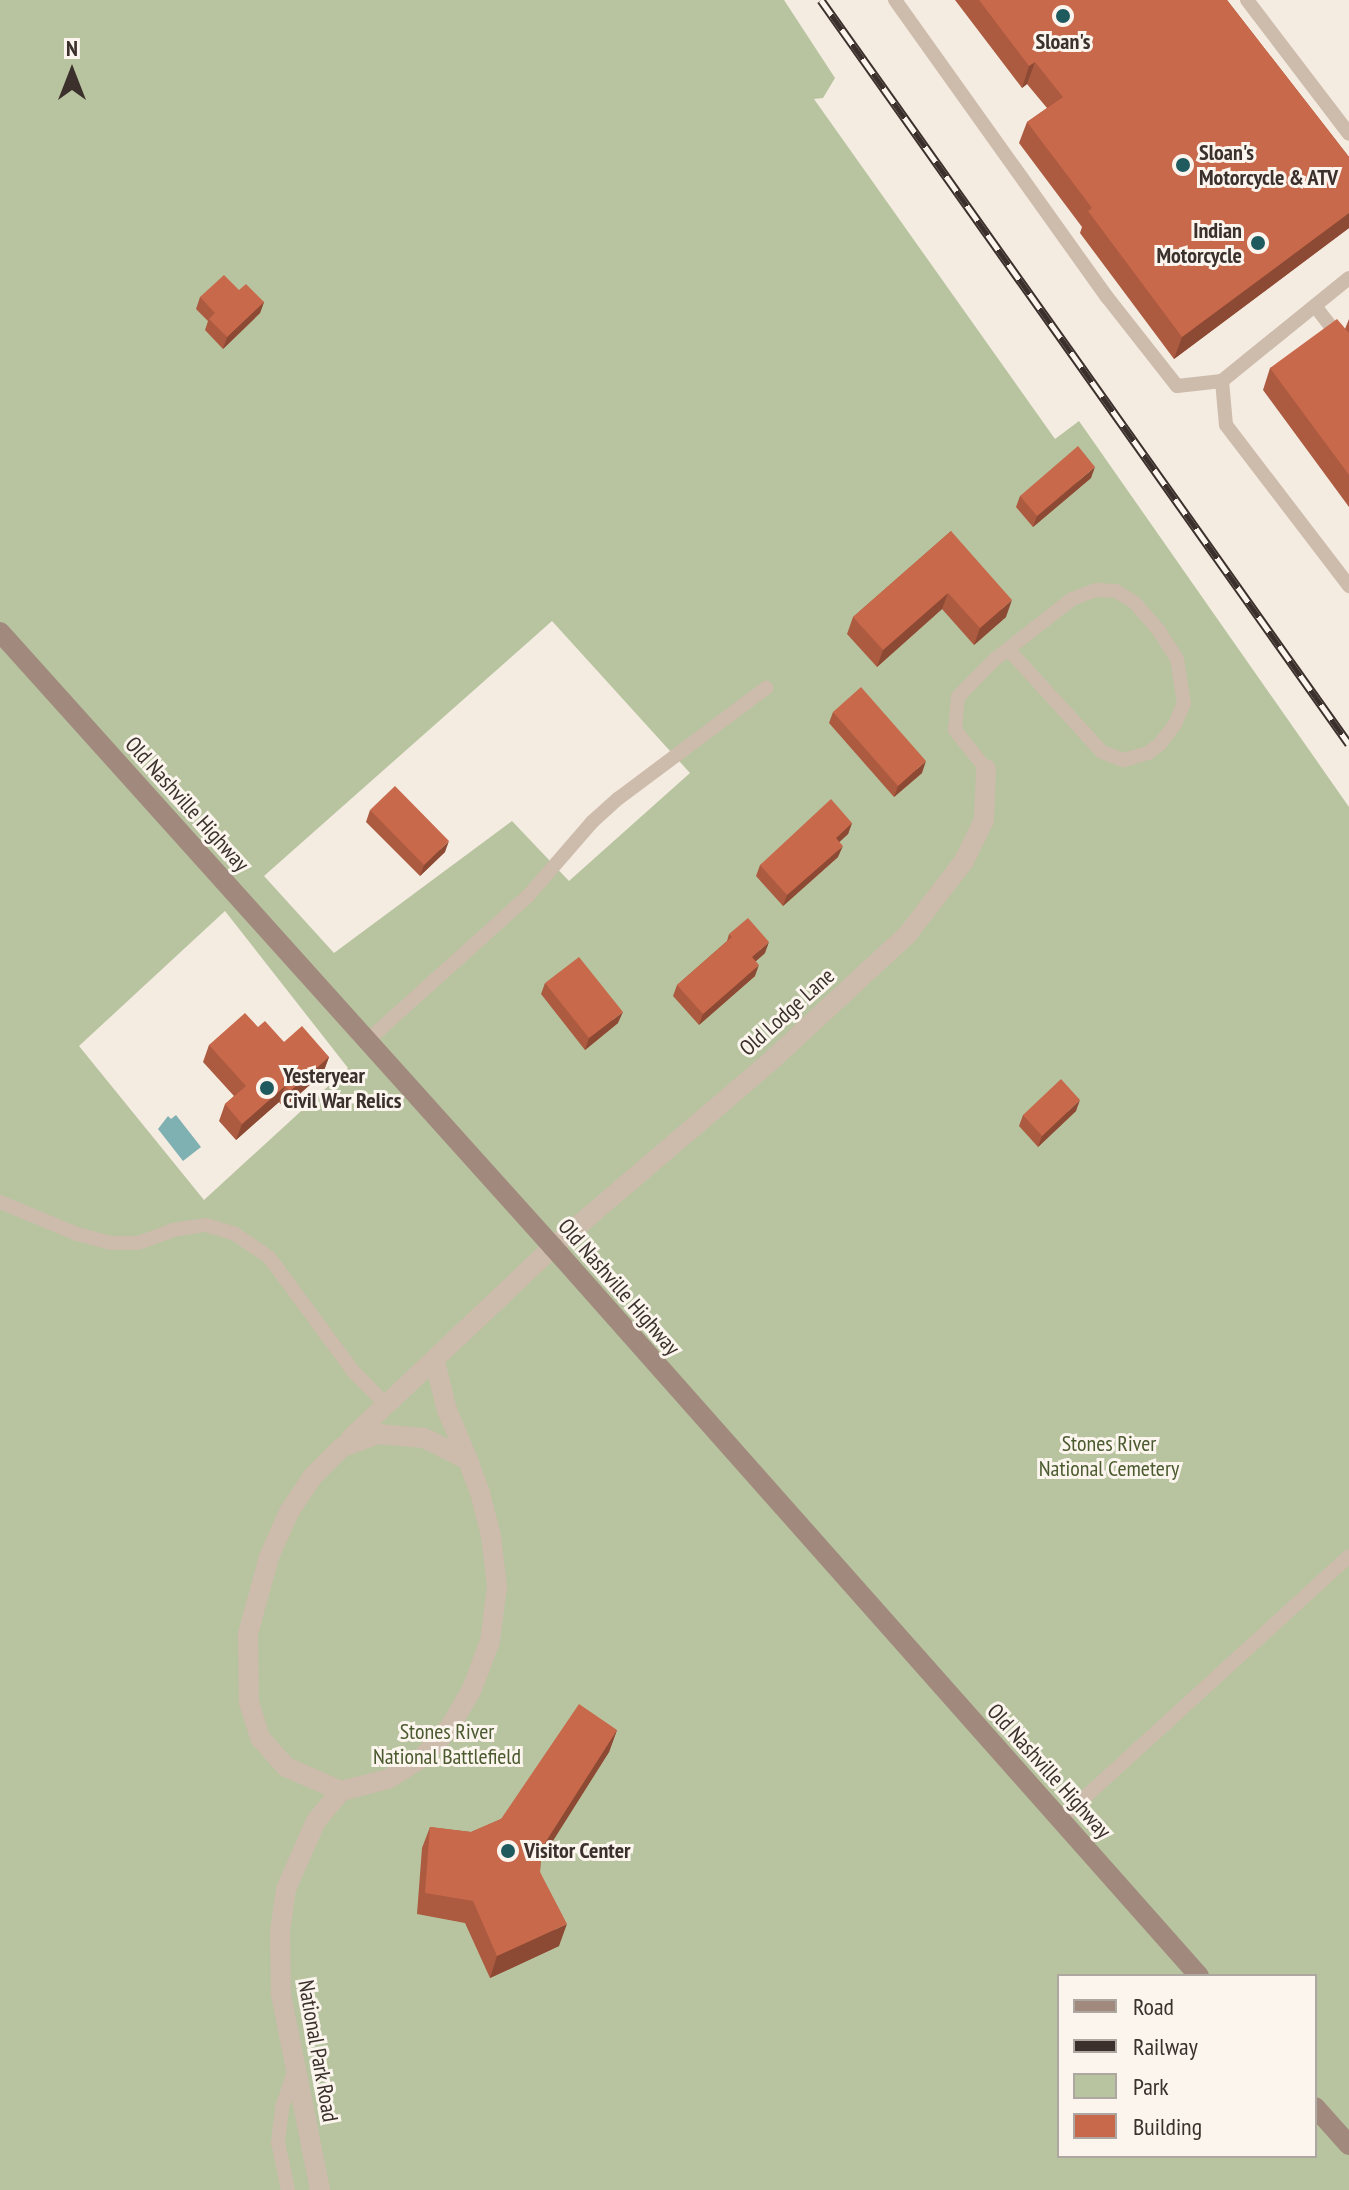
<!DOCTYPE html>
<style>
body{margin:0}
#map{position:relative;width:1349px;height:2190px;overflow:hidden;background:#f4ebe1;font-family:"PT Sans Narrow",sans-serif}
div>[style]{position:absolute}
.green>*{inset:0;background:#b8c4a0}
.water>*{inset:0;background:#7fb0b2}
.service>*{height:14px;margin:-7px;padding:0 7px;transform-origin:7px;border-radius:7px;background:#cdbbac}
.minor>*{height:20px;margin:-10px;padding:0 10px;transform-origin:10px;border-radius:10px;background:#cdbbac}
.secondary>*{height:20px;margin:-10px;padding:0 10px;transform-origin:10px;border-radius:10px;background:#a18a7d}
.rail>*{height:9px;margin-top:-4.5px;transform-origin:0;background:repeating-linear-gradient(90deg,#fbf5ee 0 18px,#3b302b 0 36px);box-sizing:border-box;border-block:2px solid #3b302b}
.wall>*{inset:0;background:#ac5a40}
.shaded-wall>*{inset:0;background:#8c4a34}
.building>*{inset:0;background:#c8694b}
.dots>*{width:22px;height:22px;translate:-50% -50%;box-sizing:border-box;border:4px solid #fbf5ee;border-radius:50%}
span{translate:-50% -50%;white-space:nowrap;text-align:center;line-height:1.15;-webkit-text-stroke:6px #fbf5ee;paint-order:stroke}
.poi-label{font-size:22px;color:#3b302b;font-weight:700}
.left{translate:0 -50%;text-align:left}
.right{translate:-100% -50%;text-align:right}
.street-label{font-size:22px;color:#3b302b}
.park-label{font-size:22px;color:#4a5a2e}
.legend{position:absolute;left:1057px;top:1974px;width:260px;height:184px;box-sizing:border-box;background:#fbf5ee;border:2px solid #aea6a0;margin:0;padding:10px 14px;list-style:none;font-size:24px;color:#3b302b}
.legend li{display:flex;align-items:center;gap:16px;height:40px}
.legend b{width:40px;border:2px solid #aea6a0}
.north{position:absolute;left:32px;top:32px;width:80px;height:80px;-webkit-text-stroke:6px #fbf5ee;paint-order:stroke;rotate:0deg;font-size:22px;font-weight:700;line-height:32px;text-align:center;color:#3b302b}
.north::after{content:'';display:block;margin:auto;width:28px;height:36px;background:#3b302b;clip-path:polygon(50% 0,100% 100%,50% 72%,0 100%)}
</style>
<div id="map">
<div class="green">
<i style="clip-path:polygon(evenodd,0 0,784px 0,835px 78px,823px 98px,814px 99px,1055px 439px,1079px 421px,1349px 807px,1349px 2190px,0 2190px,0 0,552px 621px,690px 773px,569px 881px,512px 821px,334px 953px,264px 876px,552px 621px,0 0,225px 911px,348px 1068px,204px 1200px,79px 1046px,225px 911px,0 0,1059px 1976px,1315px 1976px,1315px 2156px,1059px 2156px,1059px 1976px)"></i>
</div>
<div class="water">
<i style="clip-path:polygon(176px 1115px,201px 1147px,183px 1161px,158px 1129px,168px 1116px,171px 1119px)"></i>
</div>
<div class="service">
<i style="left:895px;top:0;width:365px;rotate:54.5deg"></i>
<i style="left:1107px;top:297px;width:113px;rotate:51.8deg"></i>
<i style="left:1177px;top:386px;width:45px;rotate:-6.3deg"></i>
<i style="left:1247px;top:0;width:168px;rotate:52.7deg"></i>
<i style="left:1349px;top:278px;width:164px;rotate:141deg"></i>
<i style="left:1222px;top:381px;width:44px;rotate:84.8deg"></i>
<i style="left:1226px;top:425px;width:203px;rotate:52.6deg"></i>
<i style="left:1315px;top:306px;width:56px;rotate:52.3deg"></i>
<i style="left:986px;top:769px;width:50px;rotate:-128.5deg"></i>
<i style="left:955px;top:730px;width:33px;rotate:-85deg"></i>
<i style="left:958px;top:697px;width:52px;rotate:-45.8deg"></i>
<i style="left:994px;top:660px;width:18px;rotate:-38deg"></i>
<i style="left:1008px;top:649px;width:81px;rotate:-38deg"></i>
<i style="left:1072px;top:599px;width:26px;rotate:-21deg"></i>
<i style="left:1096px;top:590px;width:20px;rotate:3deg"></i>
<i style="left:1116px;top:591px;width:22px;rotate:32deg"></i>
<i style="left:1135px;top:603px;width:37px;rotate:49deg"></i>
<i style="left:1159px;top:631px;width:33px;rotate:57deg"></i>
<i style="left:1177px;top:659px;width:45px;rotate:81deg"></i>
<i style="left:1184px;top:703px;width:23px;rotate:113deg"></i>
<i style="left:1175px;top:724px;width:25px;rotate:127deg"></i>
<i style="left:1160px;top:744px;width:15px;rotate:143deg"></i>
<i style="left:1148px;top:753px;width:26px;rotate:164deg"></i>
<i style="left:1123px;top:760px;width:22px;rotate:-159deg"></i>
<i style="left:1102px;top:752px;width:139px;rotate:-132.4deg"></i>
<i style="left:367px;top:1041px;width:217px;rotate:-42deg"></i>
<i style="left:528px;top:896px;width:98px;rotate:-49.1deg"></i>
<i style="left:592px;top:822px;width:36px;rotate:-42deg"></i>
<i style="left:619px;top:798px;width:184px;rotate:-36.8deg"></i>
<i style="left:0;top:1202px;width:83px;rotate:22.6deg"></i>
<i style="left:77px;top:1234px;width:35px;rotate:15deg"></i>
<i style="left:111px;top:1243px;width:27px"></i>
<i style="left:138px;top:1243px;width:37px;rotate:-20deg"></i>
<i style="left:173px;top:1230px;width:33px;rotate:-9deg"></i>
<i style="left:206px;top:1225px;width:30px;rotate:17deg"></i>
<i style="left:235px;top:1234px;width:41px;rotate:34.1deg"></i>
<i style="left:269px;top:1257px;width:142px;rotate:53.6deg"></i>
<i style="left:353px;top:1371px;width:49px;rotate:45.8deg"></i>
<i style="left:1060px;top:1820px;width:391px;rotate:-42.4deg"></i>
<i style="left:288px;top:2190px;width:49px;rotate:-101.8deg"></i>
<i style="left:278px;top:2142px;width:35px;rotate:-83deg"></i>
<i style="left:282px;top:2107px;width:39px;rotate:-71deg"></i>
</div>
<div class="minor">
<i style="left:435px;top:1362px;width:49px;rotate:76deg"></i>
<i style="left:447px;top:1410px;width:54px;rotate:67.2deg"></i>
<i style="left:351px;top:1438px;width:278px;rotate:-43.4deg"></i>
<i style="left:553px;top:1247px;width:291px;rotate:-40.5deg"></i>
<i style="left:774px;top:1058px;width:181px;rotate:-42.8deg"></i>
<i style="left:907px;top:935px;width:93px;rotate:-52.4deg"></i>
<i style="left:964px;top:861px;width:46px;rotate:-64deg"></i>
<i style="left:984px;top:820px;width:51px;rotate:-87.8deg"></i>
<i style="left:320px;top:2190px;width:200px;rotate:-101.3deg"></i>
<i style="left:281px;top:1994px;width:62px;rotate:-90.9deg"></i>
<i style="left:280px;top:1932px;width:43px;rotate:-82.1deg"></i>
<i style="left:286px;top:1889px;width:74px;rotate:-66.2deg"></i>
<i style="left:316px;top:1821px;width:39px;rotate:-50deg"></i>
<i style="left:341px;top:1791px;width:49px;rotate:-14.3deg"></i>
<i style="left:388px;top:1779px;width:40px;rotate:-32deg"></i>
<i style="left:422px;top:1758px;width:42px;rotate:-47.9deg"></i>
<i style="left:450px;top:1727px;width:44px;rotate:-59.9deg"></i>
<i style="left:472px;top:1689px;width:51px;rotate:-69.4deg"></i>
<i style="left:490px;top:1641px;width:55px;rotate:-82.7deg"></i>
<i style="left:497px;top:1586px;width:50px;rotate:-96.8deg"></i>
<i style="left:491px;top:1536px;width:44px;rotate:-104.3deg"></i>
<i style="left:480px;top:1493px;width:35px;rotate:-110deg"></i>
<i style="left:468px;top:1460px;width:49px;rotate:-153.4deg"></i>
<i style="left:424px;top:1438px;width:46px;rotate:-175deg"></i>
<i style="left:378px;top:1434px;width:38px;rotate:160deg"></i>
<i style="left:342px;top:1447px;width:41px;rotate:135deg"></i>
<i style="left:313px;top:1476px;width:43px;rotate:123.7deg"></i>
<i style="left:289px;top:1512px;width:49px;rotate:114deg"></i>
<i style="left:269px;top:1557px;width:80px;rotate:105.3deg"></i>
<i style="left:248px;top:1634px;width:68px;rotate:89.2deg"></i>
<i style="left:249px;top:1702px;width:38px;rotate:73deg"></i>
<i style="left:260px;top:1738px;width:39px;rotate:48deg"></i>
<i style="left:286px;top:1767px;width:60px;rotate:23.6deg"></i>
</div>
<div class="secondary">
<i style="left:0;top:632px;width:827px;rotate:48.04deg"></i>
<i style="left:553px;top:1247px;width:974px;rotate:48.45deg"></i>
<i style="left:1315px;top:2107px;width:51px;rotate:48.2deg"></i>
</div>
<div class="rail">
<i style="left:821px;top:0;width:912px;rotate:54.64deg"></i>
</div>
<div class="wall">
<i style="clip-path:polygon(955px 0,1227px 0,1349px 157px,1349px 228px,1174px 359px,1080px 233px,1082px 227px,1019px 143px,1027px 122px,1047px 108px,1027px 84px,1022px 88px)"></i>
<i style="clip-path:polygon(239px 290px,264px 302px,260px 313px,223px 349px,205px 330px,208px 321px,196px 309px,200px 297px)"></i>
<i style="clip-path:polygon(1349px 319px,1349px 507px,1263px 390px,1270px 368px,1345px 329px)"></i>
<i style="clip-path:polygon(1091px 478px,1033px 527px,1016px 507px,1020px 496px)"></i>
<i style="clip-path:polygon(951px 531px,1006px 617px,974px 645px,942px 609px,877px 667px,847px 634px,853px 617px)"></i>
<i style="clip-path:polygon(833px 712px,922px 773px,894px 797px,829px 723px)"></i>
<i style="clip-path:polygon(370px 810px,445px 852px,420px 876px,366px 822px)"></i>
<i style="clip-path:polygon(852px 823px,848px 834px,839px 842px,838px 857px,783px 906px,756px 876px,760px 865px)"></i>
<i style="clip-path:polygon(729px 934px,765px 953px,756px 961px,755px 976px,699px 1025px,673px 996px,677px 985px,727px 941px)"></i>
<i style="clip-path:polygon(545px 983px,618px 1023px,585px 1050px,541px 994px)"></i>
<i style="clip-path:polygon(258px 1027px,284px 1042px,329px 1057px,323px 1073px,284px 1108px,279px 1102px,236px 1140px,219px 1121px,225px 1104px,234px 1096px,203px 1062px,209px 1045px)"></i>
<i style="clip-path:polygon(1076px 1111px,1038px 1147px,1019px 1126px,1023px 1115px)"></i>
<i style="clip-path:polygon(617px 1730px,609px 1752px,541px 1859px,540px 1872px,559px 1946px,490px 1978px,465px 1923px,417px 1914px,422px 1848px,430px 1827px,471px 1832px,501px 1819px)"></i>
</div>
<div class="shaded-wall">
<i style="clip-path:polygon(1035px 62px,1027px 84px,1022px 88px,1029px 66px)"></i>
<i style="clip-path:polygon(1349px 213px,1349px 228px,1174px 359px,1182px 337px)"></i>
<i style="clip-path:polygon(264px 302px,260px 313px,223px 349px,227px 337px)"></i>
<i style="clip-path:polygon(1095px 467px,1091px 478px,1033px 527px,1037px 516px)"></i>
<i style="clip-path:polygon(948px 593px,942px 609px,877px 667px,883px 650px)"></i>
<i style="clip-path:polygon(1012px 600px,1006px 617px,974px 645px,980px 628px)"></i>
<i style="clip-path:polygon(926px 761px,922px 773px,894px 797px,898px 786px)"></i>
<i style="clip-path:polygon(852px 823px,848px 834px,832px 849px,836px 838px)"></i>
<i style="clip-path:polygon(449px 841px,445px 852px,420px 876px,424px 865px)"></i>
<i style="clip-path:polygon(843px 846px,838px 857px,783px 906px,787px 895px)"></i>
<i style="clip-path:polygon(769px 942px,765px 953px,748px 968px,752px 957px)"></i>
<i style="clip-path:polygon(759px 965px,755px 976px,699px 1025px,703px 1014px)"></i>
<i style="clip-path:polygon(623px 1012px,618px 1023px,585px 1050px,589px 1038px)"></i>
<i style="clip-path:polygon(329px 1057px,323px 1073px,284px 1108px,290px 1091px)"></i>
<i style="clip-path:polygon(285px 1086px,279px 1102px,236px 1140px,242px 1124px)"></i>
<i style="clip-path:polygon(1080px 1100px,1076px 1111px,1038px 1147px,1042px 1136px)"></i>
<i style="clip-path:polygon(617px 1730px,609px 1752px,534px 1871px,541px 1849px)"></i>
<i style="clip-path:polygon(567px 1924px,559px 1946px,490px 1978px,497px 1956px)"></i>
</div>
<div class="building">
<i style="clip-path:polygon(979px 0,1227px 0,1349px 157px,1349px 213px,1182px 337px,1088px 211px,1092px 208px,1027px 122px,1063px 97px,1035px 62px,1029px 66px)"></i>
<i style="clip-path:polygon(224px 275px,239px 290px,246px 284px,264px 302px,227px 337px,209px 319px,215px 313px,200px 297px)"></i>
<i style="clip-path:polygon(1337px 319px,1349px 333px,1349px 475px,1270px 368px)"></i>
<i style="clip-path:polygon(1078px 446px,1095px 467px,1037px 516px,1020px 496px)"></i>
<i style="clip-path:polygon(951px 531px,1012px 600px,980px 628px,948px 593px,883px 650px,853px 617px)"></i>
<i style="clip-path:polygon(861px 687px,926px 761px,898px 786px,833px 712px)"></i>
<i style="clip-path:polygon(395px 786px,449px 841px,424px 865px,370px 810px)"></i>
<i style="clip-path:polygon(831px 799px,852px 823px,836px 838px,843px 846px,787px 895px,760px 865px)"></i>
<i style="clip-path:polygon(748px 918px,769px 942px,752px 957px,759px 965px,703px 1014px,677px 985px,732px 937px,729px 934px)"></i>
<i style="clip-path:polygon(579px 957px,623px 1012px,589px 1038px,545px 983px)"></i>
<i style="clip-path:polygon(245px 1013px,258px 1027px,265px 1021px,284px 1042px,302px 1026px,329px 1057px,290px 1091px,285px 1086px,242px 1124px,225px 1104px,246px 1086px,209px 1045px)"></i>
<i style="clip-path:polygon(1061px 1079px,1080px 1100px,1042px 1136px,1023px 1115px)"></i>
<i style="clip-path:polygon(579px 1704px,617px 1730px,541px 1849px,540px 1872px,567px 1924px,497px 1956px,473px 1901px,425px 1893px,430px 1827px,471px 1832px,501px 1819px)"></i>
</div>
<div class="dots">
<i style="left:1063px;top:16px;background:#1f5a5e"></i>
<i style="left:1183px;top:165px;background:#1f5a5e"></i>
<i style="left:1258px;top:243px;background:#1f5a5e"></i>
<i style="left:267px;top:1088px;background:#1f5a5e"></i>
<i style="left:508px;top:1851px;background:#1f5a5e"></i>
</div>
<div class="poi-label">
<span style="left:1063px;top:42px">Sloan's</span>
<span class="left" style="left:1199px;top:165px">Sloan's<br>Motorcycle &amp; ATV</span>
<span class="right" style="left:1242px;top:243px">Indian<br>Motorcycle</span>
<span class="left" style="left:283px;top:1088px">Yesteryear<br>Civil War Relics</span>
<span class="left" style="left:524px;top:1851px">Visitor Center</span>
</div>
<div class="street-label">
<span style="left:187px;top:804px;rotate:48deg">Old Nashville Highway</span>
<span style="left:787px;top:1012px;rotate:-42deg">Old Lodge Lane</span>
<span style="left:619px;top:1287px;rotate:49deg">Old Nashville Highway</span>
<span style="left:1049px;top:1771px;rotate:48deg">Old Nashville Highway</span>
<span style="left:318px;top:2051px;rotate:80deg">National Park Road</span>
</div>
<div class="park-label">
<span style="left:1109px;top:1456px">Stones River<br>National Cemetery</span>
<span style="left:447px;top:1744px">Stones River<br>National Battlefield</span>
</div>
<ul class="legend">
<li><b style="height:10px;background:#a18a7d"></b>Road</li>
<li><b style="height:10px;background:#3b302b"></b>Railway</li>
<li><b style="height:22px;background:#b8c4a0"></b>Park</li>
<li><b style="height:22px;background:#c8694b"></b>Building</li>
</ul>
<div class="north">N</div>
</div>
